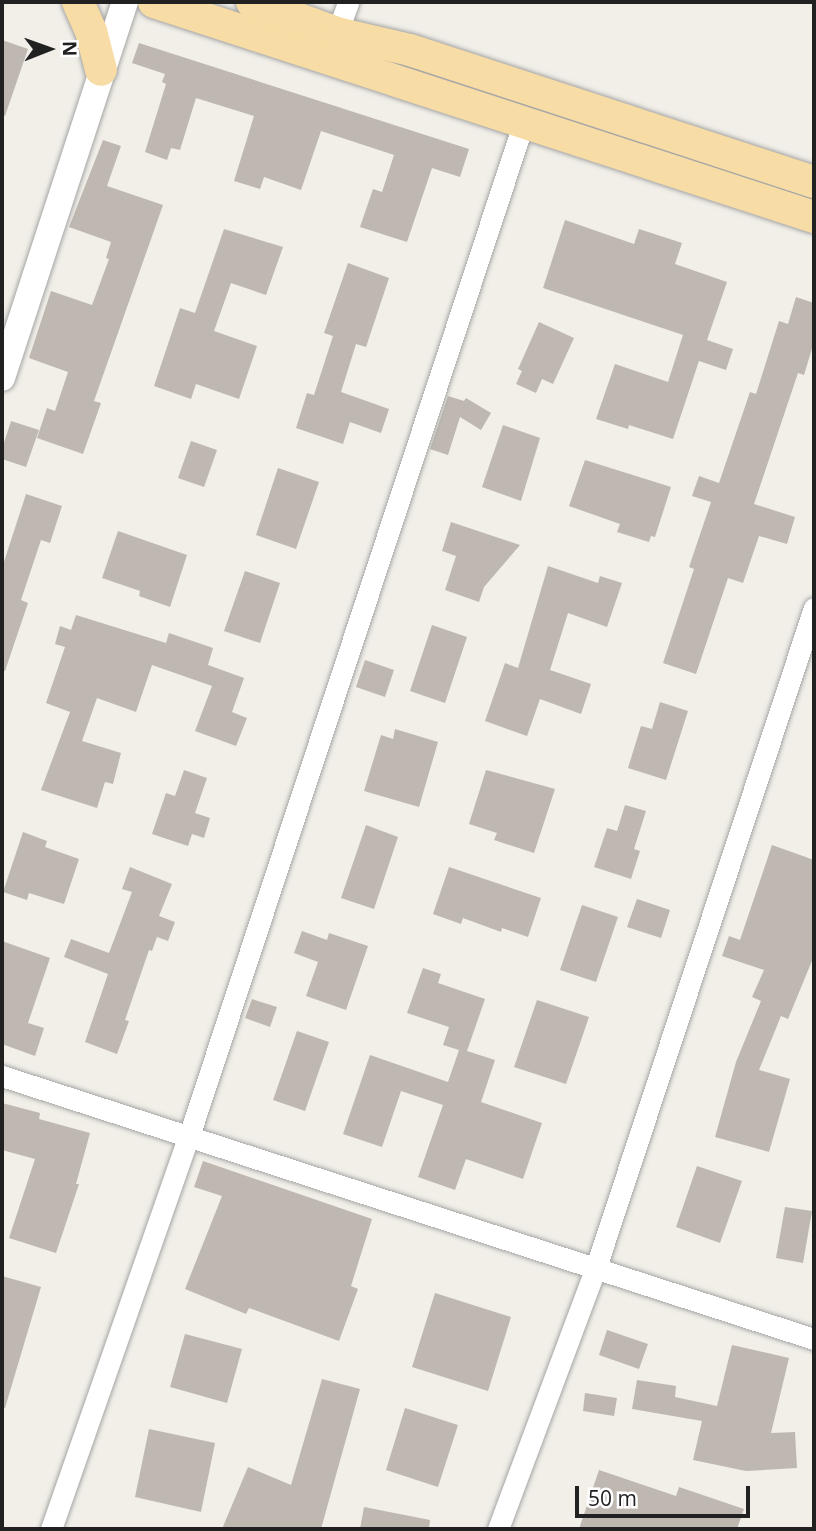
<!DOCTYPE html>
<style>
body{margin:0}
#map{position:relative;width:816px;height:1531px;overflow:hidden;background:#f1efe8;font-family:"Open Sans",sans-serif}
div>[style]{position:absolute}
.building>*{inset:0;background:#beb8b1}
.roads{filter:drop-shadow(0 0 2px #a5a5a5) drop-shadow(0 0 2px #a5a5a5)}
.minor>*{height:21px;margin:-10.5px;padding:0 10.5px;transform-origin:10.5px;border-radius:10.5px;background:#fff}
.tertiary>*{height:26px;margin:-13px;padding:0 13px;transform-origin:13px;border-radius:13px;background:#fff}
.primary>*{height:32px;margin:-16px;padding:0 16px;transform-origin:16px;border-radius:16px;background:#f8dca5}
span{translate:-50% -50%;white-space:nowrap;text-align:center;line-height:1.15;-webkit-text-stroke:6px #fff;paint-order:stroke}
.frame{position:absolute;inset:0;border:4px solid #212121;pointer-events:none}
.north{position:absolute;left:14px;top:14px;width:70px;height:70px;-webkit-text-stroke:5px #fff;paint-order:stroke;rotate:89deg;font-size:19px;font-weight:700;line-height:28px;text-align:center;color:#212121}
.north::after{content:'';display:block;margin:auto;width:24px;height:32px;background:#212121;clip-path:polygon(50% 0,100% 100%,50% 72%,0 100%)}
.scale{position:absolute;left:575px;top:1486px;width:175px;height:32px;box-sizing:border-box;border:4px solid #212121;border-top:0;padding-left:9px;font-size:21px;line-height:24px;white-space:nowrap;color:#212121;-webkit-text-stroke:5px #fff;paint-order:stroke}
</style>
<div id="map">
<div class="building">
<i style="clip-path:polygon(2px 40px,28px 49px,5px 116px,2px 115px)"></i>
<i style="clip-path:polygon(139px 43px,469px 149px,460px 177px,432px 168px,407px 242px,360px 227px,373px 189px,382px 192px,394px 155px,321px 131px,301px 190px,264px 177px,260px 189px,234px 181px,254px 116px,196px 98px,180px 150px,171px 148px,167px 160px,145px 152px,166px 84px,162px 82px,165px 74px,132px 63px)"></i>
<i style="clip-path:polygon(103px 140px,121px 146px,107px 186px,163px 205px,94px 401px,101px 403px,83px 454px,37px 438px,47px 408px,55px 411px,68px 372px,29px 358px,51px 291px,92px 305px,109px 259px,106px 258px,111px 242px,69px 227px)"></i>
<i style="clip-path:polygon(565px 220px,634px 244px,639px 229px,682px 243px,675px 264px,727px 282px,707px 340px,733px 349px,726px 370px,699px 361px,673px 439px,629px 425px,628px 429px,596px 419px,615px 364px,668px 382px,683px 335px,543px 288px)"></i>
<i style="clip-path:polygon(224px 229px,283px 247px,266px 295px,231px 283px,214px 331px,257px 346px,239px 399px,196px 384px,191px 399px,154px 386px,180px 308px,195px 313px)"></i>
<i style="clip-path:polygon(348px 263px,389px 278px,366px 347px,356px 344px,341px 392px,389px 409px,381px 433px,350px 422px,343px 444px,296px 428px,307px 393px,314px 395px,333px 336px,324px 333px)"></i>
<i style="clip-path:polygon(796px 297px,814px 303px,814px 342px,804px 375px,798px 373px,754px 504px,795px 517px,787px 544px,759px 536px,743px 583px,728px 578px,696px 674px,663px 663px,694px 569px,689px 567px,711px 502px,692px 496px,699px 476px,719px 483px,750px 392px,756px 394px,779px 321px,788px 324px)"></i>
<i style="clip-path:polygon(539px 322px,574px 338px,553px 384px,542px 379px,536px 393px,516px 384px,522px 371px,518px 369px)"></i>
<i style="clip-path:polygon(448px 396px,464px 401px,466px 398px,491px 413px,481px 430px,460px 417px,448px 455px,430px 449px)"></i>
<i style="clip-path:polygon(11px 421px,39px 430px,26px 467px,2px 459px,2px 449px)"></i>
<i style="clip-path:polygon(503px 425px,540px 438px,521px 501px,482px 487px)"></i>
<i style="clip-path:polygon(191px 441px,217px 450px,204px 487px,178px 478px)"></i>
<i style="clip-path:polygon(585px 460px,671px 487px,655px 537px,651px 536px,649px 542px,617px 532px,620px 524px,569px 506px)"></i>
<i style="clip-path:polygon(278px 468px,319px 482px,296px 549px,256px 535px)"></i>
<i style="clip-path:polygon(26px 494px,62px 506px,50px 543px,41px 540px,21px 600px,28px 603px,5px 671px,2px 671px,2px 568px)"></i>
<i style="clip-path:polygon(451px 522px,520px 545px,484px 587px,479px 602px,445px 590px,456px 556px,442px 551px)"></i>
<i style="clip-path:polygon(118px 531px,187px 555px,170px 607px,139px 596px,140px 591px,102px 578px)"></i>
<i style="clip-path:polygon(548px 566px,598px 583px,600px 576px,622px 583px,607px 627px,568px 613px,550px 670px,591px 684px,581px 714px,540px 699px,527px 736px,485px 721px,505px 663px,518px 668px)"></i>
<i style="clip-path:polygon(245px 571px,280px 583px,260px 643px,224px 631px)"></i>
<i style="clip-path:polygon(76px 615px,166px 643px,169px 633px,213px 648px,208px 665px,244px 678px,232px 712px,247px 718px,236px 746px,195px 731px,212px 686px,152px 665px,136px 712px,97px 698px,82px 741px,121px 753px,113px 784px,105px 782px,97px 808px,41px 790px,70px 712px,46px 703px,65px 647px,55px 644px,60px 626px,71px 630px)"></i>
<i style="clip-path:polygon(432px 625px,467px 637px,445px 703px,410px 691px)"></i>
<i style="clip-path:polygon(365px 660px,394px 670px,385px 697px,356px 687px)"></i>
<i style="clip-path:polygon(660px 702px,688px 711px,666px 780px,628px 768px,641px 726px,652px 729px)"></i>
<i style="clip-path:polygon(395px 729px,438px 742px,419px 807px,364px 791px,381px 735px,393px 739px)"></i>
<i style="clip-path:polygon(184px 770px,207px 778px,195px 813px,210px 818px,204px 838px,192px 834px,188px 846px,152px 834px,166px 793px,175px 796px)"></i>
<i style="clip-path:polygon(486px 770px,555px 789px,534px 853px,494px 840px,497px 833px,469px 824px)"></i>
<i style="clip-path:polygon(625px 805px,646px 811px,634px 849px,640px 851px,631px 879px,594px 867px,607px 828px,617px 831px)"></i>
<i style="clip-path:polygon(366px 825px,398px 837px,374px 909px,341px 898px)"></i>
<i style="clip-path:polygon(23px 832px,47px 841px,45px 847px,79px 859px,64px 904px,29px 893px,27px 900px,3px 892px)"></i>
<i style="clip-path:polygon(772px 845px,814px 860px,814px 956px,788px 1019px,781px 1016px,759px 1070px,790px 1079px,769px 1152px,715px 1137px,736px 1062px,761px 1001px,752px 997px,764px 970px,722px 956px,729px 936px,740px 940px)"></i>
<i style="clip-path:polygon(130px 867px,172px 884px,159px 916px,175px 922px,168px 941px,157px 937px,152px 951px,149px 950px,125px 1020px,129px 1021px,117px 1054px,85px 1042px,108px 974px,64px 957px,71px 939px,109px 953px,132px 892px,122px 889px)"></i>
<i style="clip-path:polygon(449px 867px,541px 898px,528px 937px,502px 928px,501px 932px,463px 918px,461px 924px,433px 914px)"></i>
<i style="clip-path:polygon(637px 899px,670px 910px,661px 938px,627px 927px)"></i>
<i style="clip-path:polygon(582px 905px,618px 917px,596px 982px,560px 970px)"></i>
<i style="clip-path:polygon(302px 931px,327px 940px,329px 933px,368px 946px,346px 1010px,306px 996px,318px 962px,294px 953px)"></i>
<i style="clip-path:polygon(2px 941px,50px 958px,28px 1023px,44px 1028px,35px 1056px,2px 1044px)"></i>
<i style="clip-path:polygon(423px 968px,441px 974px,438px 983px,485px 999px,467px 1051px,495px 1060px,481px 1102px,542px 1123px,523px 1179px,466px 1159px,455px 1190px,418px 1177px,443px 1105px,401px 1091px,382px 1147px,343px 1134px,370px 1055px,448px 1082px,459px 1050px,443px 1045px,449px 1027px,407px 1013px)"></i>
<i style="clip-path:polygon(252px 999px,277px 1007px,270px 1027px,245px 1018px)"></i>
<i style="clip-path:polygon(537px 1000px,589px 1017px,566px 1084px,514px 1067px)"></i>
<i style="clip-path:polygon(297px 1031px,329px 1042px,305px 1111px,273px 1100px)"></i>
<i style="clip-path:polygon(2px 1103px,40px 1113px,39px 1119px,90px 1133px,76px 1184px,79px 1184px,56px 1253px,9px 1238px,35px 1159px,2px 1150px)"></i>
<i style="clip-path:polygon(203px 1161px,372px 1219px,351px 1286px,358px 1289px,339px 1341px,249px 1308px,246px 1314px,185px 1289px,222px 1196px,194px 1187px)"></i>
<i style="clip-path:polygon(697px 1166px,742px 1181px,720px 1243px,676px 1227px)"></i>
<i style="clip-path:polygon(785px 1207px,812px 1211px,803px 1263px,776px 1258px)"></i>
<i style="clip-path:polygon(2px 1276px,41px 1287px,5px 1408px,2px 1408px)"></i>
<i style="clip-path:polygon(435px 1293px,511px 1317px,488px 1391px,412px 1367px)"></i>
<i style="clip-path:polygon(607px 1330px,648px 1344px,639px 1369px,599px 1355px)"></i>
<i style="clip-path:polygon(185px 1334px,242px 1349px,227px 1403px,170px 1387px)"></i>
<i style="clip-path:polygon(732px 1345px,789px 1358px,771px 1433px,795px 1432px,797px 1468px,746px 1471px,693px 1460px,702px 1421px,632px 1409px,637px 1380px,676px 1386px,675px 1397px,717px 1406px)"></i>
<i style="clip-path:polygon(322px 1379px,360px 1389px,321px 1529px,222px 1529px,248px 1467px,291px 1485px)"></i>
<i style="clip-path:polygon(585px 1393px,617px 1398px,614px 1416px,583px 1411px)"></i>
<i style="clip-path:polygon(405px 1408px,458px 1425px,438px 1487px,386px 1470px)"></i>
<i style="clip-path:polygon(149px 1429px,215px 1443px,201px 1512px,135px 1497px)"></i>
<i style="clip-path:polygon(599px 1470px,676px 1496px,679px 1487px,744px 1509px,737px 1529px,579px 1529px)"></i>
<i style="clip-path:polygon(364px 1507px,430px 1520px,429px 1529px,360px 1529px)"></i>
</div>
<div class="roads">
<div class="minor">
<i style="left:337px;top:33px;width:33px;rotate:-70deg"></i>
<i style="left:2px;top:1076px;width:854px;rotate:17.95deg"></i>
<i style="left:51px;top:1529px;width:417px;rotate:-70.7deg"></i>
<i style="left:189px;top:1136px;width:1069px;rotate:-71.73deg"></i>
<i style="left:498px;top:1529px;width:280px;rotate:-69.5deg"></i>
<i style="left:596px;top:1267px;width:694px;rotate:-71.7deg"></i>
</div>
<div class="tertiary">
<i style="left:2px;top:378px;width:396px;rotate:-71.9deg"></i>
</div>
<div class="primary">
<i style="left:78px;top:2px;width:32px;rotate:66deg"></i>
<i style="left:91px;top:31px;width:40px;rotate:75.6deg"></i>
<i style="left:154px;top:2px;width:694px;rotate:18.04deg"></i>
<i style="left:252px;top:2px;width:90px;rotate:20deg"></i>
<i style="left:337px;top:33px;width:75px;rotate:13.1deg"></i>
<i style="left:410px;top:50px;width:425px;rotate:18.1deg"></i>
</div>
</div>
<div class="frame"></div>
<div class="north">N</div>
<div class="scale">50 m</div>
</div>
